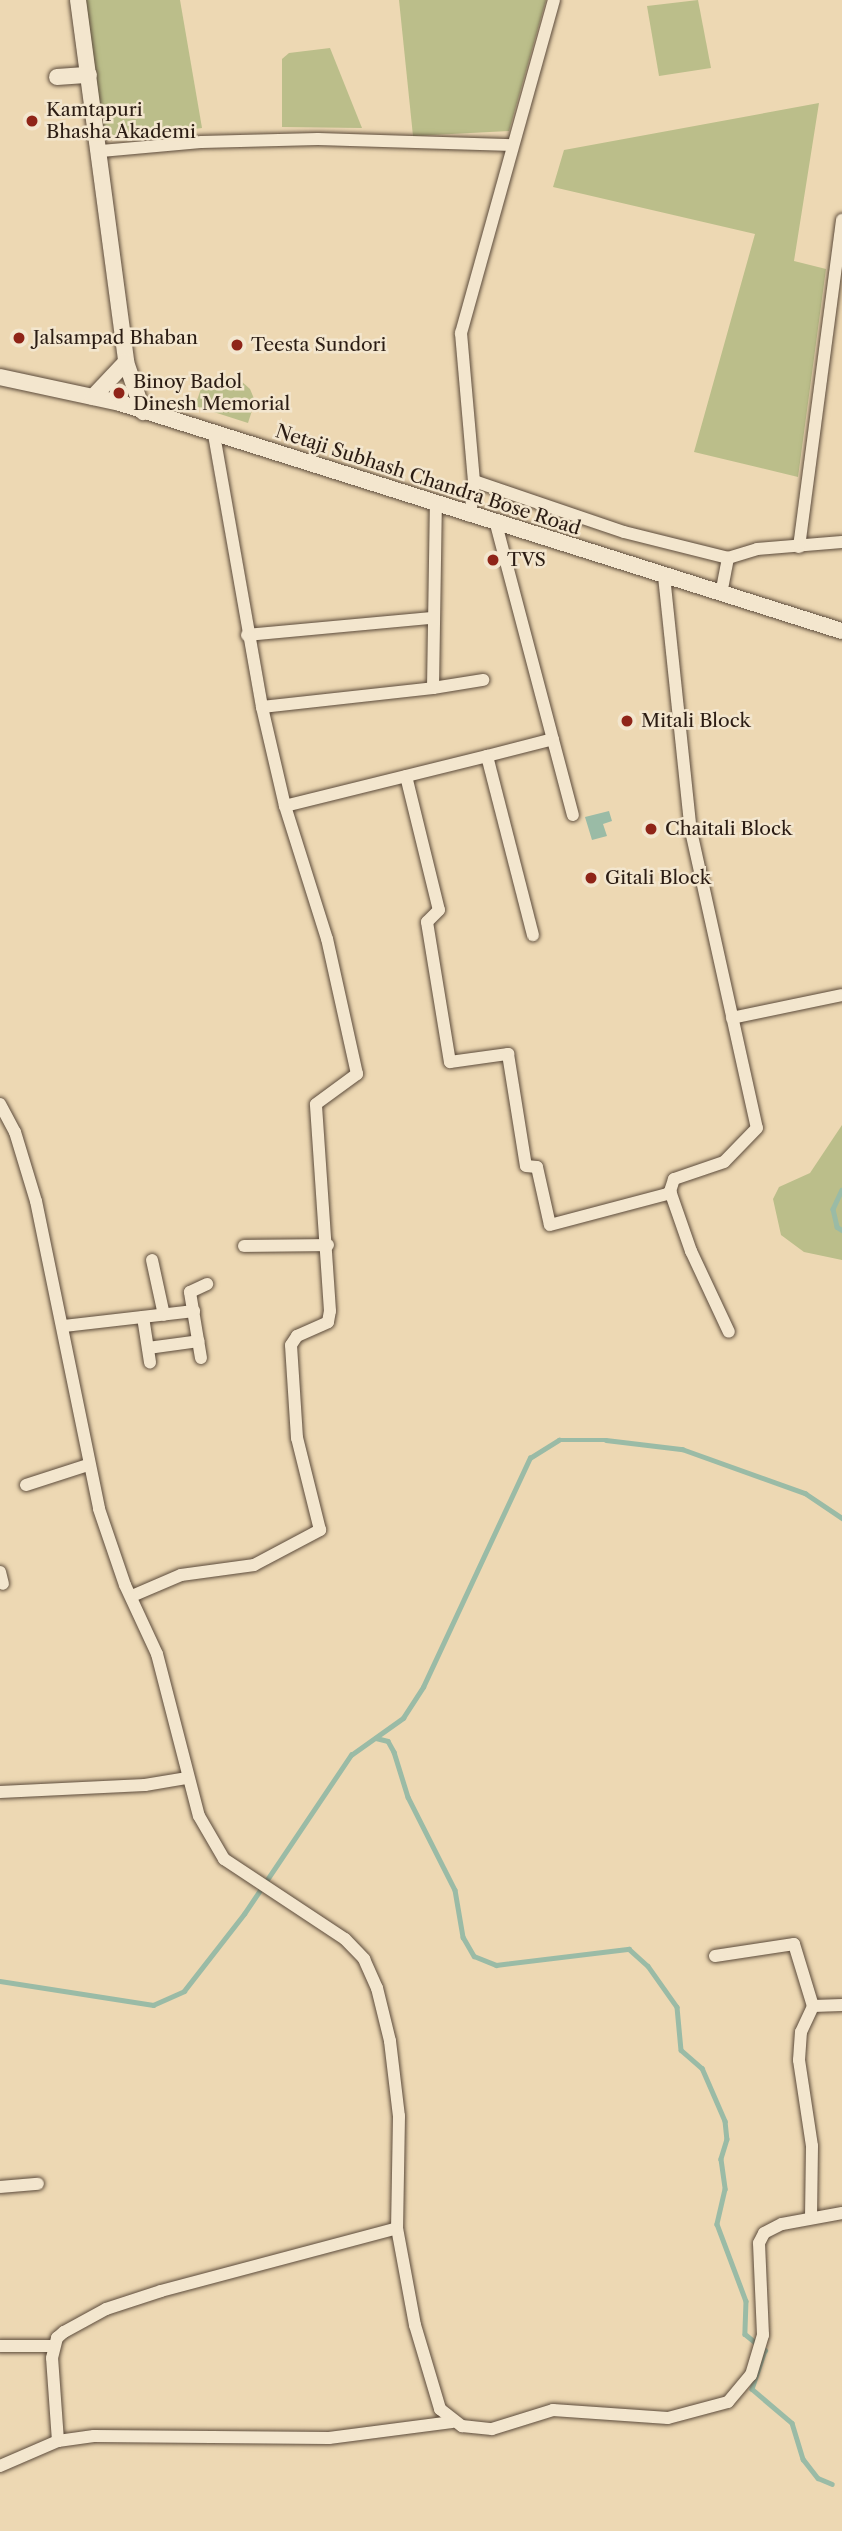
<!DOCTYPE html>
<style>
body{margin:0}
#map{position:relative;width:842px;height:2531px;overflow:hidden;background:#edd8b3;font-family:"Libre Caslon Text",serif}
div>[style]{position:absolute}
.green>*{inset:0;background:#bbbe8a}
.water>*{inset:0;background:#9abba6}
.stream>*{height:4.5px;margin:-2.25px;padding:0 2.25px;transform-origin:2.25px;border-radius:2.25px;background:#9abba6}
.roads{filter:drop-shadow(0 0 2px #5c4b3b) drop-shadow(0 0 2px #5c4b3b)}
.minor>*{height:12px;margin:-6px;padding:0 6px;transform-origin:6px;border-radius:6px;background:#f3e6ce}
.tertiary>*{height:16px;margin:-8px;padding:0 8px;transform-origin:8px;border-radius:8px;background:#f3e6ce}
.dots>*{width:19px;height:19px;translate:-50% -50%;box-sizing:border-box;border:4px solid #f3e6ce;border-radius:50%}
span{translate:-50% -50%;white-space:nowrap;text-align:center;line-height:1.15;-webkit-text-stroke:5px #f3e6ce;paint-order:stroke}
.poi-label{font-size:19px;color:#2b1c13}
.left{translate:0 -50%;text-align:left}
.street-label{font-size:19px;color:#2b1c13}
</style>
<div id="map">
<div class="green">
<i style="clip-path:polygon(82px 0,180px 0,202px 128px,106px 140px)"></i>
<i style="clip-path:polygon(399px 0,546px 0,509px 131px,413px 136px)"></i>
<i style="clip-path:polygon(698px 0,711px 68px,659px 76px,647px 6px)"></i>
<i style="clip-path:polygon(330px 48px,362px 128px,282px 127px,282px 59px,289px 53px)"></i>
<i style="clip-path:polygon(819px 103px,794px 261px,826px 269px,798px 477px,694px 452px,755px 234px,553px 187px,564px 150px)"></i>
<i style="clip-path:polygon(220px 375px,240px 380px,250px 389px,255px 401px,248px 423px,195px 406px,203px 383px)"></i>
<i style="clip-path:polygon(842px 1125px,842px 1260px,804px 1252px,781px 1235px,773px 1199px,779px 1187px,810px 1173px)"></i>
</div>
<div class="water">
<i style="clip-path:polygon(609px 811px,612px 821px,603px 824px,607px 836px,592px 840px,585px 817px)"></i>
</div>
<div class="stream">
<i style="left:842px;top:1190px;width:21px;rotate:115deg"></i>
<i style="left:833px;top:1209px;width:18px;rotate:77deg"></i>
<i style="left:837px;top:1227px;width:6px;rotate:31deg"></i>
<i style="left:376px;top:1738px;width:12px;rotate:14deg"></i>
<i style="left:388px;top:1741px;width:13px;rotate:61deg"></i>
<i style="left:394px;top:1752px;width:47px;rotate:72.7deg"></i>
<i style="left:408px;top:1797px;width:104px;rotate:63.2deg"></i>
<i style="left:455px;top:1890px;width:48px;rotate:80.3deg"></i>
<i style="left:463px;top:1937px;width:22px;rotate:60deg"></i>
<i style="left:474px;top:1956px;width:24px;rotate:22deg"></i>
<i style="left:496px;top:1965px;width:134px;rotate:-6.9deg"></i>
<i style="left:629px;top:1949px;width:25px;rotate:42deg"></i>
<i style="left:648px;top:1966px;width:50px;rotate:54.7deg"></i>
<i style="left:677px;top:2007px;width:43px;rotate:84.7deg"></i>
<i style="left:681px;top:2050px;width:28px;rotate:41deg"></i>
<i style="left:702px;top:2068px;width:58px;rotate:66.5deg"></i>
<i style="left:725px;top:2121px;width:18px;rotate:84deg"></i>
<i style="left:727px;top:2139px;width:21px;rotate:107deg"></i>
<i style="left:721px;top:2159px;width:30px;rotate:82deg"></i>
<i style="left:725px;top:2189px;width:36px;rotate:103deg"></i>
<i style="left:717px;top:2224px;width:82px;rotate:69.4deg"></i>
<i style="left:746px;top:2301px;width:33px;rotate:92deg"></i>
<i style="left:745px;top:2334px;width:26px;rotate:39deg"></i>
<i style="left:765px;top:2350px;width:41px;rotate:108.4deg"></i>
<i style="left:752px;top:2389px;width:52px;rotate:40.4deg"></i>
<i style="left:792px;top:2423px;width:38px;rotate:73deg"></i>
<i style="left:803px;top:2459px;width:24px;rotate:52deg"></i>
<i style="left:818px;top:2478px;width:15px;rotate:23deg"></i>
<i style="left:0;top:1981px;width:155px;rotate:8.9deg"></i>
<i style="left:153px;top:2005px;width:34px;rotate:-24deg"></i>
<i style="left:184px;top:1991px;width:98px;rotate:-52.1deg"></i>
<i style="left:244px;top:1914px;width:192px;rotate:-56.1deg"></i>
<i style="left:351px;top:1755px;width:64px;rotate:-35.4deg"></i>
<i style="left:403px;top:1718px;width:37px;rotate:-57deg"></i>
<i style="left:423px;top:1687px;width:253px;rotate:-65deg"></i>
<i style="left:530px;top:1458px;width:34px;rotate:-32deg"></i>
<i style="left:559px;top:1440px;width:47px"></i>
<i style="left:606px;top:1440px;width:77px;rotate:6.8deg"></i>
<i style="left:682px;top:1449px;width:131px;rotate:19.7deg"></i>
<i style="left:805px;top:1493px;width:45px;rotate:34deg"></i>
</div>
<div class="roads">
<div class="minor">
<i style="left:554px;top:0;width:346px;rotate:105.6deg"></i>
<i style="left:461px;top:333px;width:149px;rotate:85deg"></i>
<i style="left:474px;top:481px;width:158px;rotate:18.8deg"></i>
<i style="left:624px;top:532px;width:107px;rotate:14deg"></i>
<i style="left:728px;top:558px;width:30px;rotate:-17deg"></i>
<i style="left:757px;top:549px;width:85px;rotate:-4.7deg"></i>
<i style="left:101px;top:151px;width:100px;rotate:-5.1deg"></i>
<i style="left:201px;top:142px;width:117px;rotate:-1.5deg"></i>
<i style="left:318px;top:139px;width:195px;rotate:1.8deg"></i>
<i style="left:470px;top:516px;width:35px;rotate:-83deg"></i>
<i style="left:496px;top:524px;width:301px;rotate:75.2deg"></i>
<i style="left:799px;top:547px;width:330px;rotate:-82.5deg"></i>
<i style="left:664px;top:576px;width:256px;rotate:84deg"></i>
<i style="left:691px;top:831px;width:304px;rotate:77.5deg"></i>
<i style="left:757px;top:1128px;width:47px;rotate:134.1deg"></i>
<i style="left:724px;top:1162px;width:53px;rotate:161.2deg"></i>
<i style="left:674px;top:1179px;width:13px;rotate:108deg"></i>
<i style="left:670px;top:1191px;width:64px;rotate:70.7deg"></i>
<i style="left:691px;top:1251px;width:89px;rotate:64.9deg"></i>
<i style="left:721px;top:594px;width:37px;rotate:-79deg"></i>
<i style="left:247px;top:635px;width:185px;rotate:-5.3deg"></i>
<i style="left:433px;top:688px;width:51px;rotate:-9.1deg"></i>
<i style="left:262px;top:707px;width:172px;rotate:-6.3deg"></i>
<i style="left:433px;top:688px;width:183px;rotate:-89.1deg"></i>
<i style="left:487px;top:756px;width:68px;rotate:-14.4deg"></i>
<i style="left:406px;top:776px;width:138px;rotate:76.2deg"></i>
<i style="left:439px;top:910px;width:17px;rotate:135deg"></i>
<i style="left:427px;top:922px;width:142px;rotate:80.7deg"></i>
<i style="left:450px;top:1062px;width:59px;rotate:-7.9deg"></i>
<i style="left:508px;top:1054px;width:113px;rotate:80.9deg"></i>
<i style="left:526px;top:1166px;width:11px;rotate:5deg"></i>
<i style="left:537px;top:1167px;width:59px;rotate:77.4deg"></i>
<i style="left:550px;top:1225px;width:125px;rotate:-14.8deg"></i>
<i style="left:285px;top:806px;width:208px;rotate:-13.9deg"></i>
<i style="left:487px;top:756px;width:185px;rotate:75.6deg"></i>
<i style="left:732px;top:1018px;width:112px;rotate:-11.8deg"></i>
<i style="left:0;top:1104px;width:32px;rotate:62deg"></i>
<i style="left:15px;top:1132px;width:72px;rotate:73.1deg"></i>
<i style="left:36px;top:1201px;width:314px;rotate:78.4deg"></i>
<i style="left:99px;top:1509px;width:80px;rotate:71.1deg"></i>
<i style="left:125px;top:1585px;width:76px;rotate:65.1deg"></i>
<i style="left:157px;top:1654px;width:167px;rotate:75.5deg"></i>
<i style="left:199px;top:1816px;width:50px;rotate:59.8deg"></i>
<i style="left:224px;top:1859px;width:145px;rotate:33.5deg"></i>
<i style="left:345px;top:1939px;width:28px;rotate:46deg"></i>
<i style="left:364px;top:1959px;width:32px;rotate:66deg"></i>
<i style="left:377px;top:1988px;width:55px;rotate:76.2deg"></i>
<i style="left:390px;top:2041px;width:76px;rotate:83.2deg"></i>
<i style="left:399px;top:2116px;width:112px;rotate:91deg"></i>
<i style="left:397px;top:2228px;width:99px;rotate:79.5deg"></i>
<i style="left:415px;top:2325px;width:88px;rotate:73.4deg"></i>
<i style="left:440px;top:2409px;width:28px;rotate:38deg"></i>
<i style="left:462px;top:2426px;width:30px;rotate:6deg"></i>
<i style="left:492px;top:2429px;width:64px;rotate:-17.3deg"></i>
<i style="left:553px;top:2410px;width:115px;rotate:4deg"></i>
<i style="left:668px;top:2418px;width:62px;rotate:-14.9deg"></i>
<i style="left:728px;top:2402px;width:35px;rotate:-50deg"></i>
<i style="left:751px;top:2375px;width:42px;rotate:-73.3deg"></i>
<i style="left:763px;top:2335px;width:92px;rotate:-92.5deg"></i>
<i style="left:759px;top:2243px;width:11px;rotate:-63deg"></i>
<i style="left:764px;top:2233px;width:20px;rotate:-27deg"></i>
<i style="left:782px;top:2224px;width:61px;rotate:-10.4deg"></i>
<i style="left:244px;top:1246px;width:84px;rotate:-0.7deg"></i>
<i style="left:152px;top:1260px;width:56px;rotate:77.7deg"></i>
<i style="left:143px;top:1317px;width:46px;rotate:81.2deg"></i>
<i style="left:64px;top:1326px;width:131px;rotate:-6.6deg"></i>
<i style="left:148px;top:1348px;width:51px;rotate:-7.8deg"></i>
<i style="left:201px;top:1358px;width:67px;rotate:-99.5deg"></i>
<i style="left:190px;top:1292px;width:19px;rotate:-25deg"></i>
<i style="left:26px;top:1485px;width:65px;rotate:-17.9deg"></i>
<i style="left:0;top:1572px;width:12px;rotate:76deg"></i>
<i style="left:132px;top:1596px;width:53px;rotate:-23.2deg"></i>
<i style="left:181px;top:1575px;width:74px;rotate:-7.8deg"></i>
<i style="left:254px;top:1565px;width:75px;rotate:-27.9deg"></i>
<i style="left:320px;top:1530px;width:95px;rotate:-104deg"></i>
<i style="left:297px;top:1438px;width:93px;rotate:-93.7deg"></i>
<i style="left:291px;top:1345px;width:11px;rotate:-56deg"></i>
<i style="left:297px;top:1336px;width:34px;rotate:-24deg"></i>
<i style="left:328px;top:1322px;width:11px;rotate:-80deg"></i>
<i style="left:330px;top:1311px;width:207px;rotate:-93.9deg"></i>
<i style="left:316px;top:1104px;width:51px;rotate:-36.2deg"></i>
<i style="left:357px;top:1074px;width:138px;rotate:-102.5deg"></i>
<i style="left:327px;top:939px;width:139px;rotate:-107.5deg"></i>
<i style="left:285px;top:806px;width:102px;rotate:-103.1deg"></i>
<i style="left:262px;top:707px;width:277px;rotate:-100deg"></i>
<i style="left:0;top:1792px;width:145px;rotate:-2.8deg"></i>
<i style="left:145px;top:1785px;width:43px;rotate:-9.5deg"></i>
<i style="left:715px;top:1956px;width:80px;rotate:-8.6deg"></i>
<i style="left:794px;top:1944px;width:65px;rotate:73deg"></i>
<i style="left:813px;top:2006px;width:29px;rotate:-2deg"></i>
<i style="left:0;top:2187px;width:38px;rotate:-5deg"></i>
<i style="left:811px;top:2218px;width:72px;rotate:-89.2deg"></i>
<i style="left:812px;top:2146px;width:87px;rotate:-98.6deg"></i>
<i style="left:799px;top:2060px;width:28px;rotate:-86deg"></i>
<i style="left:801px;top:2032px;width:29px;rotate:-65deg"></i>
<i style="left:0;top:2346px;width:54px"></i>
<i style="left:58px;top:2441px;width:83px;rotate:-94.1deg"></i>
<i style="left:52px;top:2358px;width:21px;rotate:-76deg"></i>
<i style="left:57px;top:2338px;width:9px;rotate:-41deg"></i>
<i style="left:64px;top:2332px;width:48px;rotate:-28.7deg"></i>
<i style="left:106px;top:2309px;width:58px;rotate:-18.1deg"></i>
<i style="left:161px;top:2291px;width:244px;rotate:-14.9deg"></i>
<i style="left:0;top:2466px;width:63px;rotate:-23.3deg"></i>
<i style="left:58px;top:2441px;width:36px;rotate:-8deg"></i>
<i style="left:94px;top:2436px;width:235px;rotate:0.5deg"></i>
<i style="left:329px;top:2438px;width:124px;rotate:-7.4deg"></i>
</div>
<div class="tertiary">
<i style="left:78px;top:0;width:365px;rotate:82.4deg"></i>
<i style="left:126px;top:362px;width:53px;rotate:71.2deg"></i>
<i style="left:57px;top:77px;width:32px;rotate:-4deg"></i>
<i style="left:0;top:377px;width:123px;rotate:12.2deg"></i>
<i style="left:120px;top:403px;width:757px;rotate:17.53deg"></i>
<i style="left:93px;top:397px;width:48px;rotate:-46.7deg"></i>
</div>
</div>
<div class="dots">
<i style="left:32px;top:121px;background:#8f2418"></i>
<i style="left:19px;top:338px;background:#8f2418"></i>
<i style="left:237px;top:345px;background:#8f2418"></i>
<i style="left:119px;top:393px;background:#8f2418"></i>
<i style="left:493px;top:560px;background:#8f2418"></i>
<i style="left:627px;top:721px;background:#8f2418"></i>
<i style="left:651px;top:829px;background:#8f2418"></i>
<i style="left:591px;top:878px;background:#8f2418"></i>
</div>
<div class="poi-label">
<span class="left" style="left:46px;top:121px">Kamtapuri<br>Bhasha Akademi</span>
<span class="left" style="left:33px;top:338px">Jalsampad Bhaban</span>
<span class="left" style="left:251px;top:345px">Teesta Sundori</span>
<span class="left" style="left:133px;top:393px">Binoy Badol<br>Dinesh Memorial</span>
<span class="left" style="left:507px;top:560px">TVS</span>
<span class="left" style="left:641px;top:721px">Mitali Block</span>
<span class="left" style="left:665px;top:829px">Chaitali Block</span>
<span class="left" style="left:605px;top:878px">Gitali Block</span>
</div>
<div class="street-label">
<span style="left:428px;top:480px;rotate:18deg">Netaji Subhash Chandra Bose Road</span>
</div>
</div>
